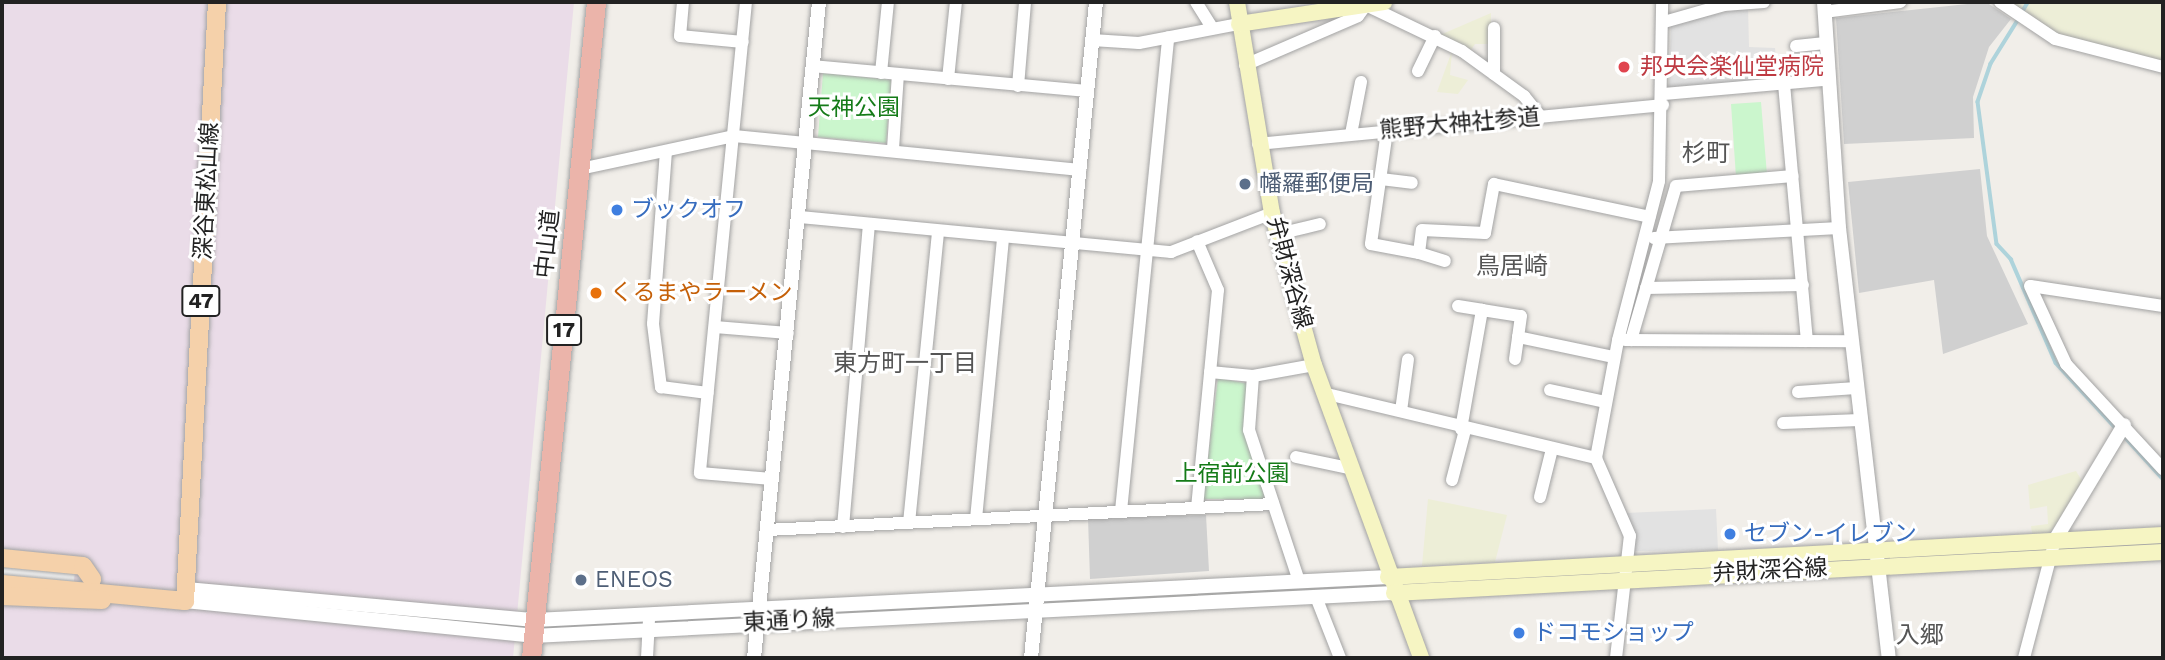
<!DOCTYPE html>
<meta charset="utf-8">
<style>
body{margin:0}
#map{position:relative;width:2165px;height:660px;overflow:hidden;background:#f1eee9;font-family:"Work Sans","Noto Sans JP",sans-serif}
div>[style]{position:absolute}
.industrial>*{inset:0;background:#eadce8}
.religious>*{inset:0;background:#d0d0d0}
.farmland>*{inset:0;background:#edeed7}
.park>*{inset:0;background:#cbf6cd}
.parking>*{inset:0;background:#e2e2e2}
.pier>*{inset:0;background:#fff}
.stream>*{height:3.5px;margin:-1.75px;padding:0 1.75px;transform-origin:1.75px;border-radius:1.75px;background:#aed3db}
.roads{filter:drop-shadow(0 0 2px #a3a3a3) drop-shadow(0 0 2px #a3a3a3)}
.minor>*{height:12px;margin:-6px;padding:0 6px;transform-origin:6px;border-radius:6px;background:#fff}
.tertiary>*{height:14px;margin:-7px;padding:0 7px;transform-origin:7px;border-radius:7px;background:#fff}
.secondary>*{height:16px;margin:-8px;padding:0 8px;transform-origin:8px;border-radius:8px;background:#f6f5c3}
.primary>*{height:18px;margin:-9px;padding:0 9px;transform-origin:9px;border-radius:9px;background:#f5d1aa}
.trunk>*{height:19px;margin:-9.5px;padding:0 9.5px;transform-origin:9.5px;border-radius:9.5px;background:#ebb4aa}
.dots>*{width:19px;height:19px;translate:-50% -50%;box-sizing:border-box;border:4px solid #fff;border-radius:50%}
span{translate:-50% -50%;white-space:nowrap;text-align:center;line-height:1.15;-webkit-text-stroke:6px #fff;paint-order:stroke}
.shield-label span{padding:2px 5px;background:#fff;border:2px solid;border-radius:5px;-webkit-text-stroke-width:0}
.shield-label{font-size:21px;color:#222;font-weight:700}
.health-label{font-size:23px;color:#be3a42}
.left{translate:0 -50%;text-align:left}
.park-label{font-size:23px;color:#157b18}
.street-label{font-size:23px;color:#222}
.service-label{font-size:23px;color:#4e5e75}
.shop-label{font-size:23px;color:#366cbe}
.food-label{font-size:23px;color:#c56008}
.neighbourhood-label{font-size:24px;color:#555}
.frame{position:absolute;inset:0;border:4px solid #222;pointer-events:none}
</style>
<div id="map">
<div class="industrial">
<i style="clip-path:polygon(2px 2px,574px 2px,513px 658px,2px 658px)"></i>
</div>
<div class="religious">
<i style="clip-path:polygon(1986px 2px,2011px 19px,1989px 47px,1973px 97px,1974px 138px,1844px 144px,1836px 18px)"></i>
<i style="clip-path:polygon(1980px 169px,1987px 236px,2028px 324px,1943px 354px,1934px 280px,1859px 293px,1848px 182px)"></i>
<i style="clip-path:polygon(1206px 515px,1209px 571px,1090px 579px,1088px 518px)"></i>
</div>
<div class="farmland">
<i style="clip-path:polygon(2008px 2px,2163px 2px,2163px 63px,2059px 36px)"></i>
<i style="clip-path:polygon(1491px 13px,1491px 44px,1475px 44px,1469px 53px,1440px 35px)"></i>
<i style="clip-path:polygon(1452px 51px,1450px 75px,1468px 80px,1458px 94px,1437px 92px)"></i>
<i style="clip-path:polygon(2076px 471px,2084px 484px,2050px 533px,2032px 534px,2031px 526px,2048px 524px,2047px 506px,2030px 509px,2028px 485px)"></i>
<i style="clip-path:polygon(1428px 499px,1507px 515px,1495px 562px,1422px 566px)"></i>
</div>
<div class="park">
<i style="clip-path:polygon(823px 73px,891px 80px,886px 143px,818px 137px)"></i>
<i style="clip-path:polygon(1761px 102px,1767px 175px,1736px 177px,1731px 104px)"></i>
<i style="clip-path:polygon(1218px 378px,1249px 384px,1245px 430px,1265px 499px,1203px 499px)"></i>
</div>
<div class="parking">
<i style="clip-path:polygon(1748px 7px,1749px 47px,1775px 48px,1778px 80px,1669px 87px,1671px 24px)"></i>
<i style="clip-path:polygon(1716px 509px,1718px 550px,1635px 551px,1625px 513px)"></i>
</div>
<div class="pier">
<i style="clip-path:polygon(2px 564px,75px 571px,72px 598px,2px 591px)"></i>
</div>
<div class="stream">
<i style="left:2022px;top:12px;width:12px;rotate:-59deg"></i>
<i style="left:2019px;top:19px;width:53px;rotate:121.9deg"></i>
<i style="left:1991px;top:64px;width:40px;rotate:108.9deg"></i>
<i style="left:1978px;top:102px;width:143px;rotate:82.4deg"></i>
<i style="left:1997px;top:244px;width:21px;rotate:47deg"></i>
<i style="left:2011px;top:259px;width:113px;rotate:66.6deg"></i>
<i style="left:2056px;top:363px;width:86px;rotate:47.4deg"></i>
<i style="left:2124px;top:436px;width:58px;rotate:47.8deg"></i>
</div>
<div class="roads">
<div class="minor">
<i style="left:683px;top:2px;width:34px;rotate:95deg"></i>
<i style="left:680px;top:36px;width:63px;rotate:5.4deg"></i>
<i style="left:746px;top:2px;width:473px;rotate:95.6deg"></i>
<i style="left:700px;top:473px;width:72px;rotate:4.8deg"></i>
<i style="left:1196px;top:2px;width:31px;rotate:58deg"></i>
<i style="left:2000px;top:2px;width:66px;rotate:33.9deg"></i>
<i style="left:2055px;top:39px;width:112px;rotate:14.5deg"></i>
<i style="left:1824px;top:12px;width:77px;rotate:-7.5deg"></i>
<i style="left:1664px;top:22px;width:62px;rotate:-15.8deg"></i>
<i style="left:1724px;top:5px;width:40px;rotate:-4.3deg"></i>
<i style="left:1092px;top:40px;width:47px;rotate:3.7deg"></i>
<i style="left:1139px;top:43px;width:102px;rotate:-10.8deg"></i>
<i style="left:1796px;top:46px;width:27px;rotate:-6deg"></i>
<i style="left:1245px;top:65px;width:123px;rotate:-23.4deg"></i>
<i style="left:1358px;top:16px;width:14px;rotate:-54deg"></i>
<i style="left:1366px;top:5px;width:106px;rotate:25.6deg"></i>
<i style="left:1462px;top:51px;width:77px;rotate:36deg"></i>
<i style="left:1524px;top:96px;width:27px;rotate:51deg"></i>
<i style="left:812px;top:66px;width:276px;rotate:5.2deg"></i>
<i style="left:1418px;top:71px;width:39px;rotate:-64deg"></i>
<i style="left:881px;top:73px;width:71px;rotate:-84.4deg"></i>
<i style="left:1494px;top:74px;width:46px;rotate:-90deg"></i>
<i style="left:948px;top:79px;width:77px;rotate:-84.1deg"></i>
<i style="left:1784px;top:84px;width:258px;rotate:84.9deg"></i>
<i style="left:1018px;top:86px;width:84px;rotate:-85.2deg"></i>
<i style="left:1664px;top:94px;width:162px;rotate:-5deg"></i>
<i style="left:1387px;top:131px;width:114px;rotate:98.1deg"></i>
<i style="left:1371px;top:244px;width:49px;rotate:10.6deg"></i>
<i style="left:1419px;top:253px;width:23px;rotate:-83deg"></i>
<i style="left:1422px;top:230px;width:63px;rotate:2.7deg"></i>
<i style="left:1485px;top:233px;width:50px;rotate:-79.6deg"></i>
<i style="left:1494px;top:184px;width:159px;rotate:11.9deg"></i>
<i style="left:1351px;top:134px;width:53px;rotate:-79.1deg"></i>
<i style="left:1258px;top:144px;width:407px;rotate:-5.5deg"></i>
<i style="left:893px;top:149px;width:75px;rotate:-86.2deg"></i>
<i style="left:666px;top:151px;width:173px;rotate:94.3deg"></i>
<i style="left:653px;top:324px;width:64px;rotate:82.8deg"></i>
<i style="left:661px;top:387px;width:47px;rotate:7.3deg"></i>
<i style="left:580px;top:169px;width:157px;rotate:-12.1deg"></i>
<i style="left:734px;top:136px;width:348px;rotate:5.6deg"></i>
<i style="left:1381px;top:179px;width:31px;rotate:7deg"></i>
<i style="left:800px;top:217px;width:373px;rotate:5.4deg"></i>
<i style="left:1171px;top:252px;width:108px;rotate:-21.1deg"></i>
<i style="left:1278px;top:234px;width:43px;rotate:-13.4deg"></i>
<i style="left:1654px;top:238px;width:185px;rotate:-3.1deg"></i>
<i style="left:1419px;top:253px;width:27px;rotate:17deg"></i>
<i style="left:1646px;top:288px;width:157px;rotate:-1.1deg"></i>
<i style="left:1458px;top:306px;width:24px;rotate:9deg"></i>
<i style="left:2163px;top:306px;width:134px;rotate:-171.4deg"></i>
<i style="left:2030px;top:286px;width:86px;rotate:65.2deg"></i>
<i style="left:2066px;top:364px;width:143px;rotate:47.3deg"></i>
<i style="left:715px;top:327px;width:73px;rotate:4.7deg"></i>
<i style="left:1625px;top:340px;width:226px;rotate:0.3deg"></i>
<i style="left:1631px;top:340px;width:160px;rotate:-73.7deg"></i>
<i style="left:1676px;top:186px;width:117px;rotate:-4.9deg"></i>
<i style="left:1515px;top:359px;width:22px;rotate:-82deg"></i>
<i style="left:1210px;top:372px;width:43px;rotate:5.3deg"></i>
<i style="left:1253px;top:376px;width:62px;rotate:-10.2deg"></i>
<i style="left:1253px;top:376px;width:54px;rotate:94.2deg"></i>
<i style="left:1249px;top:430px;width:159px;rotate:71.7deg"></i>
<i style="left:1550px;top:390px;width:56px;rotate:12.3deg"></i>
<i style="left:1798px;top:392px;width:58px;rotate:-3.9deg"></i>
<i style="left:1323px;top:393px;width:281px;rotate:13.4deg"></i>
<i style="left:1401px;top:411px;width:52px;rotate:-82.3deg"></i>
<i style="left:1783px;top:423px;width:77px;rotate:-2.2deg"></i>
<i style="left:1461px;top:429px;width:121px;rotate:-80deg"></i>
<i style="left:1482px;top:310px;width:39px;rotate:9deg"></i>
<i style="left:1521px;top:316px;width:21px;rotate:98deg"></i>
<i style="left:1518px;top:337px;width:98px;rotate:11.8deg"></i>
<i style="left:1296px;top:457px;width:53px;rotate:11.9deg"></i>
<i style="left:1452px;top:480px;width:52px;rotate:-75.4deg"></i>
<i style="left:1540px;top:497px;width:49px;rotate:-76deg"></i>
<i style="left:1197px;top:508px;width:219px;rotate:-84.5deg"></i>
<i style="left:1218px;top:290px;width:53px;rotate:-113.2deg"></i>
<i style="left:1121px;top:511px;width:476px;rotate:-84.3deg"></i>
<i style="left:976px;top:519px;width:283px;rotate:-84.5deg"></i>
<i style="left:909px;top:523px;width:293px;rotate:-84.3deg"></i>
<i style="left:843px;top:527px;width:304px;rotate:-85.1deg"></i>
<i style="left:767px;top:530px;width:507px;rotate:-2.94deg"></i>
<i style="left:1316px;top:597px;width:66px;rotate:68.5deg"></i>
<i style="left:647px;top:658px;width:38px;rotate:-87deg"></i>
<i style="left:1616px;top:658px;width:123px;rotate:-83.5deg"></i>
<i style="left:1630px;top:536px;width:85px;rotate:-113.6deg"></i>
<i style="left:1596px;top:458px;width:120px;rotate:-79.4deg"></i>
<i style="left:1618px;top:340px;width:164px;rotate:-75.5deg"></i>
<i style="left:1659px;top:181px;width:179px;rotate:-89deg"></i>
<i style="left:2024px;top:658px;width:122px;rotate:-75.3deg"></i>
</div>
<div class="tertiary">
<i style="left:1824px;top:2px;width:226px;rotate:86.2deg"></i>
<i style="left:1839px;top:228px;width:433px;rotate:83.4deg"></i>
<i style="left:2055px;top:540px;width:134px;rotate:-59deg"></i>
<i style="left:186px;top:589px;width:350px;rotate:5.1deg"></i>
<i style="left:535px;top:620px;width:854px;rotate:-2.89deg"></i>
<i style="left:185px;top:601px;width:350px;rotate:5.7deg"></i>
<i style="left:533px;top:636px;width:862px;rotate:-2.86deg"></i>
<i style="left:754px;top:658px;width:659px;rotate:-84.34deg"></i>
<i style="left:1031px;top:658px;width:659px;rotate:-84.34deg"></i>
</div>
<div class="secondary">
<i style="left:1237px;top:2px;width:214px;rotate:80.6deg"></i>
<i style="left:1272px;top:213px;width:158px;rotate:74.6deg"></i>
<i style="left:1314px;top:365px;width:312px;rotate:69.9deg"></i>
<i style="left:1239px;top:24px;width:147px;rotate:-8.6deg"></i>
<i style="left:1388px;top:577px;width:776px;rotate:-3.1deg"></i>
<i style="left:1394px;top:593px;width:770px;rotate:-3.05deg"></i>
</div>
<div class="primary">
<i style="left:2px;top:558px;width:81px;rotate:5.6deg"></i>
<i style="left:83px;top:566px;width:16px;rotate:55deg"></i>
<i style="left:2px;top:584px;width:184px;rotate:5.3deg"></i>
<i style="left:185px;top:601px;width:600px;rotate:-86.94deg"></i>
<i style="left:2px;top:596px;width:100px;rotate:2.3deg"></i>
</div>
<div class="trunk">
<i style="left:531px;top:658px;width:659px;rotate:-84.34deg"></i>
</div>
</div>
<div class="dots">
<i style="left:1624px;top:67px;background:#e0444e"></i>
<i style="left:1245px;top:184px;background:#5c6f8a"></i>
<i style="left:617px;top:210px;background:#3f7fe0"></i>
<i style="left:596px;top:293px;background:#e8710a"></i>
<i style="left:1730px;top:534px;background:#3f7fe0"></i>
<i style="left:581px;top:580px;background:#5c6f8a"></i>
<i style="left:1519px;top:633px;background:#3f7fe0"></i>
</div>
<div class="shield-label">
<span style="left:201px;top:301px">47</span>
<span style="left:564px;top:330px">17</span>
</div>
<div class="health-label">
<span class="left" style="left:1640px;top:67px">邦央会楽仙堂病院</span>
</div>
<div class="park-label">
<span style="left:854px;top:108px">天神公園</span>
<span style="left:1232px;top:474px">上宿前公園</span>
</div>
<div class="street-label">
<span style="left:1460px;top:124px;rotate:-5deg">熊野大神社参道</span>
<span style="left:207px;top:191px;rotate:-87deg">深谷東松山線</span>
<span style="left:548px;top:244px;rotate:-84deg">中山道</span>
<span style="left:1289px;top:273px;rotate:75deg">弁財深谷線</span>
<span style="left:1770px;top:571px;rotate:-3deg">弁財深谷線</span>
<span style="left:789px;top:621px;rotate:-3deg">東通り線</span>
</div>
<div class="service-label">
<span class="left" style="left:1259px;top:184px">幡羅郵便局</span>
<span class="left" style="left:595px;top:580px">ENEOS</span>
</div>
<div class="shop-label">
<span class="left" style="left:631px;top:210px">ブックオフ</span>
<span class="left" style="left:1744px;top:534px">セブン-イレブン</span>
<span class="left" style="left:1533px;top:633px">ドコモショップ</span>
</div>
<div class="food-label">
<span class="left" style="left:610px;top:293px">くるまやラーメン</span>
</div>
<div class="neighbourhood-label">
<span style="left:1706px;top:154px">杉町</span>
<span style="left:1512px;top:267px">鳥居崎</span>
<span style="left:905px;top:364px">東方町一丁目</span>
<span style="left:1920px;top:636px">入郷</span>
</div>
<div class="frame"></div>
</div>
